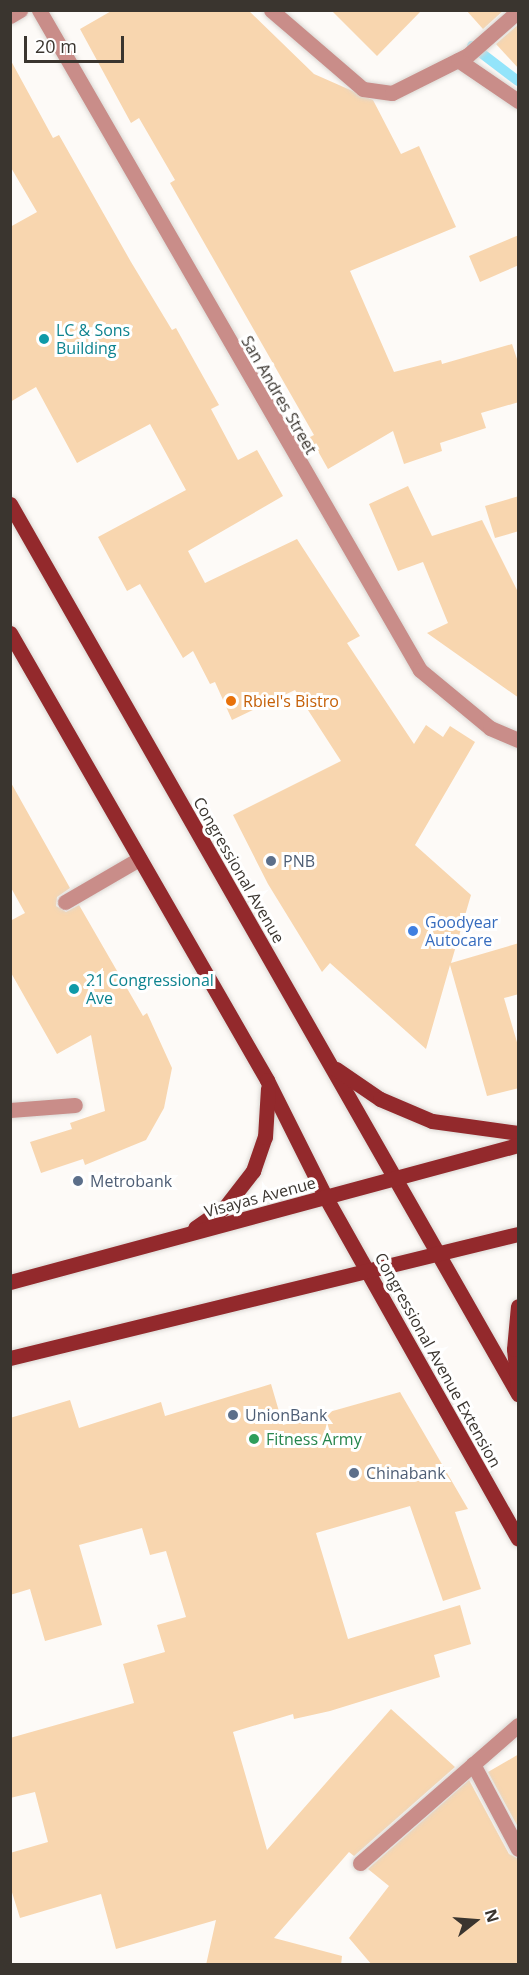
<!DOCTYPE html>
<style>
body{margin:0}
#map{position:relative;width:529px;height:1975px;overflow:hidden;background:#fdfaf7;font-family:"Open Sans",sans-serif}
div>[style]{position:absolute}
.stream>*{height:10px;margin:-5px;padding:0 5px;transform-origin:5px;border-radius:5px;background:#93e4fa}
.building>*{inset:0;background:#f8d6af}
.roads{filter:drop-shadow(0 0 2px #dad7d3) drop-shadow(0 0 2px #dad7d3)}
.minor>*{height:15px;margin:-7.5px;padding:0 7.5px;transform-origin:7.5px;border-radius:7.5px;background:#c98d89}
.major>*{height:15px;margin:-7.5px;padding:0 7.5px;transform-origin:7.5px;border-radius:7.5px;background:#93292c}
.dots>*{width:16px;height:16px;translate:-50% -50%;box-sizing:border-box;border:3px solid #fff;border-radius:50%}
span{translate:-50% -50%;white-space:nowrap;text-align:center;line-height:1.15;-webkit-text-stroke:6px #fff;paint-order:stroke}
.culture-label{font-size:16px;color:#0d838f}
.left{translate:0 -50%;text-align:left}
.street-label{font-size:16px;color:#3a352f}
.food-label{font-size:16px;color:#c56008}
.service-label{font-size:16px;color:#4e5e75}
.shop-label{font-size:16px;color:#366cbe}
.leisure-label{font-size:16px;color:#27864d}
.frame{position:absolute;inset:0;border:12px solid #3a352f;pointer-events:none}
.north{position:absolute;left:445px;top:1891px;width:60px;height:60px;-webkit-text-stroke:4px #fff;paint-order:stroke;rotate:73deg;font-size:16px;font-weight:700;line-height:24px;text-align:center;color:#3a352f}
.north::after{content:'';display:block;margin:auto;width:21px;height:27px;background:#3a352f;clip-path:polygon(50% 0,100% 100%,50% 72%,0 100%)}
.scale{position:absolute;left:24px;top:36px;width:100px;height:27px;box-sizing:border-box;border:3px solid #3a352f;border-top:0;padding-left:8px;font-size:18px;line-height:21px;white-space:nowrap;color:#3a352f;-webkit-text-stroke:4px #fff;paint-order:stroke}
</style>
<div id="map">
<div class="stream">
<i style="left:472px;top:46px;width:58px;rotate:37.3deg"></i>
</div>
<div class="building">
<i style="clip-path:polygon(113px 10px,248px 10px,314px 74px,373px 100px,401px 154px,419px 146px,456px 227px,350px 271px,394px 372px,441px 360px,442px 364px,512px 344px,519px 365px,519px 402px,481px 413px,486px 428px,440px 443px,442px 451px,404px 464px,393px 431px,328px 469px,310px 437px,314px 435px,170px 183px,175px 180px,139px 118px,131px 123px,80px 29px)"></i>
<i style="clip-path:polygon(331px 10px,422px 10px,377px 56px)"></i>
<i style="clip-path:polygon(466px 10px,504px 10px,483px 29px)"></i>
<i style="clip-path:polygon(519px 24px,519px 69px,496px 44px)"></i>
<i style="clip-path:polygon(10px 59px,53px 138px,59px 135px,131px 262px,172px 330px,176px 328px,219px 405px,211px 409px,238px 460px,257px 450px,283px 496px,188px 551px,205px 583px,297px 539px,360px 636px,347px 643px,414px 744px,426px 725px,443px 737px,450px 726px,475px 742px,415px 845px,471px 895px,451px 963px,519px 943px,519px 994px,504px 998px,519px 1049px,519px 1088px,487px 1096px,450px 965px,426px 1049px,330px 963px,322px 972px,268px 884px,233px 815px,341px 761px,295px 690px,232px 720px,215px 682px,210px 684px,193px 651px,183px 658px,140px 584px,127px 591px,98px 537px,186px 490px,150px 424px,77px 463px,36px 387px,10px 402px,10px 227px,37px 212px,10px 166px)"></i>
<i style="clip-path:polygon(519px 235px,519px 265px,480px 282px,469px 256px)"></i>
<i style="clip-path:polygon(408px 486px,432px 536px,482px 520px,519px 594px,519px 698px,427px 633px,448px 623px,423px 562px,398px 571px,369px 504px)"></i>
<i style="clip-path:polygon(519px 496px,519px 531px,495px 538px,485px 506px)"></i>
<i style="clip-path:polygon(10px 781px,70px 888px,57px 897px,56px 906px,66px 912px,79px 905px,143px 1016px,147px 1013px,172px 1068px,164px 1108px,146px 1140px,85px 1165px,83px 1159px,41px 1173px,30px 1142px,72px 1129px,70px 1123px,105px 1111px,91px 1035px,57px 1054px,10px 971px,10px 921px,25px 913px,10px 886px)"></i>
<i style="clip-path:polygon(271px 1384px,283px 1425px,400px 1392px,468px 1509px,455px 1512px,481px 1589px,443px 1601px,410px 1506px,316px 1533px,348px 1639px,460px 1605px,471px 1644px,434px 1655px,440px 1677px,330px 1711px,294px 1719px,293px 1714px,233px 1732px,267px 1850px,391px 1709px,455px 1767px,354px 1856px,349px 1852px,274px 1938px,342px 1956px,341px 1965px,206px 1965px,216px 1920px,116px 1949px,101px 1894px,20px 1918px,10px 1886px,10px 1853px,48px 1842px,35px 1792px,10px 1798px,10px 1738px,134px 1703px,123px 1664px,165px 1652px,157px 1625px,186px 1617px,166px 1551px,150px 1555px,142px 1528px,79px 1545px,102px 1625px,45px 1641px,30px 1589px,10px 1595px,10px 1418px,70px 1400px,79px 1428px,161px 1402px,165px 1416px)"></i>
<i style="clip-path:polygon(519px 1754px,519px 1829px,488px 1772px)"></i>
<i style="clip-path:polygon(469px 1780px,509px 1854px,519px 1859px,519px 1965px,372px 1965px,349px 1938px,389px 1886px,368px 1869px)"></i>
</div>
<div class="roads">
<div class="minor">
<i style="left:39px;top:10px;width:762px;rotate:60deg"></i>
<i style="left:420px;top:670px;width:91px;rotate:39.6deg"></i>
<i style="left:490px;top:728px;width:30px;rotate:23deg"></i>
<i style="left:271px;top:10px;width:121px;rotate:40.7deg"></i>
<i style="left:363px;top:89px;width:29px;rotate:8deg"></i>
<i style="left:392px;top:93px;width:85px;rotate:-26.6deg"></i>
<i style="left:468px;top:55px;width:67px;rotate:-41.3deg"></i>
<i style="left:10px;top:16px;width:12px;rotate:-31deg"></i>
<i style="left:458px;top:60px;width:73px;rotate:34.3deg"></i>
<i style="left:65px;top:902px;width:86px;rotate:-30.2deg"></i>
<i style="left:10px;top:1110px;width:65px;rotate:-4.4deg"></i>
<i style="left:473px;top:1764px;width:96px;rotate:62.1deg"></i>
<i style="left:360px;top:1863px;width:210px;rotate:-41.1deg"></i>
</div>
<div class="major">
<i style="left:10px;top:504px;width:1025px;rotate:60.28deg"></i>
<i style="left:10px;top:633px;width:516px;rotate:60.1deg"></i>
<i style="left:267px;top:1080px;width:132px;rotate:63.4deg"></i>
<i style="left:326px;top:1198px;width:391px;rotate:60.6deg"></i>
<i style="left:336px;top:1069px;width:53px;rotate:34.3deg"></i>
<i style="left:380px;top:1099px;width:56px;rotate:22.9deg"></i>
<i style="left:432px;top:1121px;width:87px;rotate:7.9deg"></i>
<i style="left:195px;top:1228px;width:37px;rotate:-35deg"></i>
<i style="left:225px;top:1207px;width:46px;rotate:-52.1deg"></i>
<i style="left:253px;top:1171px;width:36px;rotate:-71deg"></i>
<i style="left:265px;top:1137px;width:49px;rotate:-86.5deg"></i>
<i style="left:10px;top:1282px;width:526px;rotate:-15.09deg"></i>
<i style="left:10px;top:1358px;width:523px;rotate:-13.72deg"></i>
<i style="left:518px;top:1387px;width:38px;rotate:-96deg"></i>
<i style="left:514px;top:1349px;width:43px;rotate:-84.7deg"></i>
</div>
</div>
<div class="dots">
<i style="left:44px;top:339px;background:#0f9aa8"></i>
<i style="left:231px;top:701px;background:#e8710a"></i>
<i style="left:271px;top:861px;background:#5c6f8a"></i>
<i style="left:413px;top:931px;background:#3f7fe0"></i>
<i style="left:74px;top:989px;background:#0f9aa8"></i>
<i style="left:78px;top:1181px;background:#5c6f8a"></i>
<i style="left:233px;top:1415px;background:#5c6f8a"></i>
<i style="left:254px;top:1439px;background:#2e9e5b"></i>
<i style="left:354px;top:1473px;background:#5c6f8a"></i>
</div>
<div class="culture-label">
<span class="left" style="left:56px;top:339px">LC &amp; Sons<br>Building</span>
<span class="left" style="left:86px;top:989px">21 Congressional<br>Ave</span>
</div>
<div class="street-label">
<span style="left:279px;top:395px;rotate:60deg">San Andres Street</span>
<span style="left:239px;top:870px;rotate:60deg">Congressional Avenue</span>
<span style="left:260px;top:1197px;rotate:-15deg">Visayas Avenue</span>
<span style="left:438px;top:1360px;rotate:61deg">Congressional Avenue Extension</span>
</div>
<div class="food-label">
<span class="left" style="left:243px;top:701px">Rbiel's Bistro</span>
</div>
<div class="service-label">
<span class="left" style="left:283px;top:861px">PNB</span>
<span class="left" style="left:90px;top:1181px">Metrobank</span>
<span class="left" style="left:245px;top:1415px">UnionBank</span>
<span class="left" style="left:366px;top:1473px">Chinabank</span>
</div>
<div class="shop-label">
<span class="left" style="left:425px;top:931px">Goodyear<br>Autocare</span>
</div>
<div class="leisure-label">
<span class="left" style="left:266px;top:1439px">Fitness Army</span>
</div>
<div class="frame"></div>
<div class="north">N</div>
<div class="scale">20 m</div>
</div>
